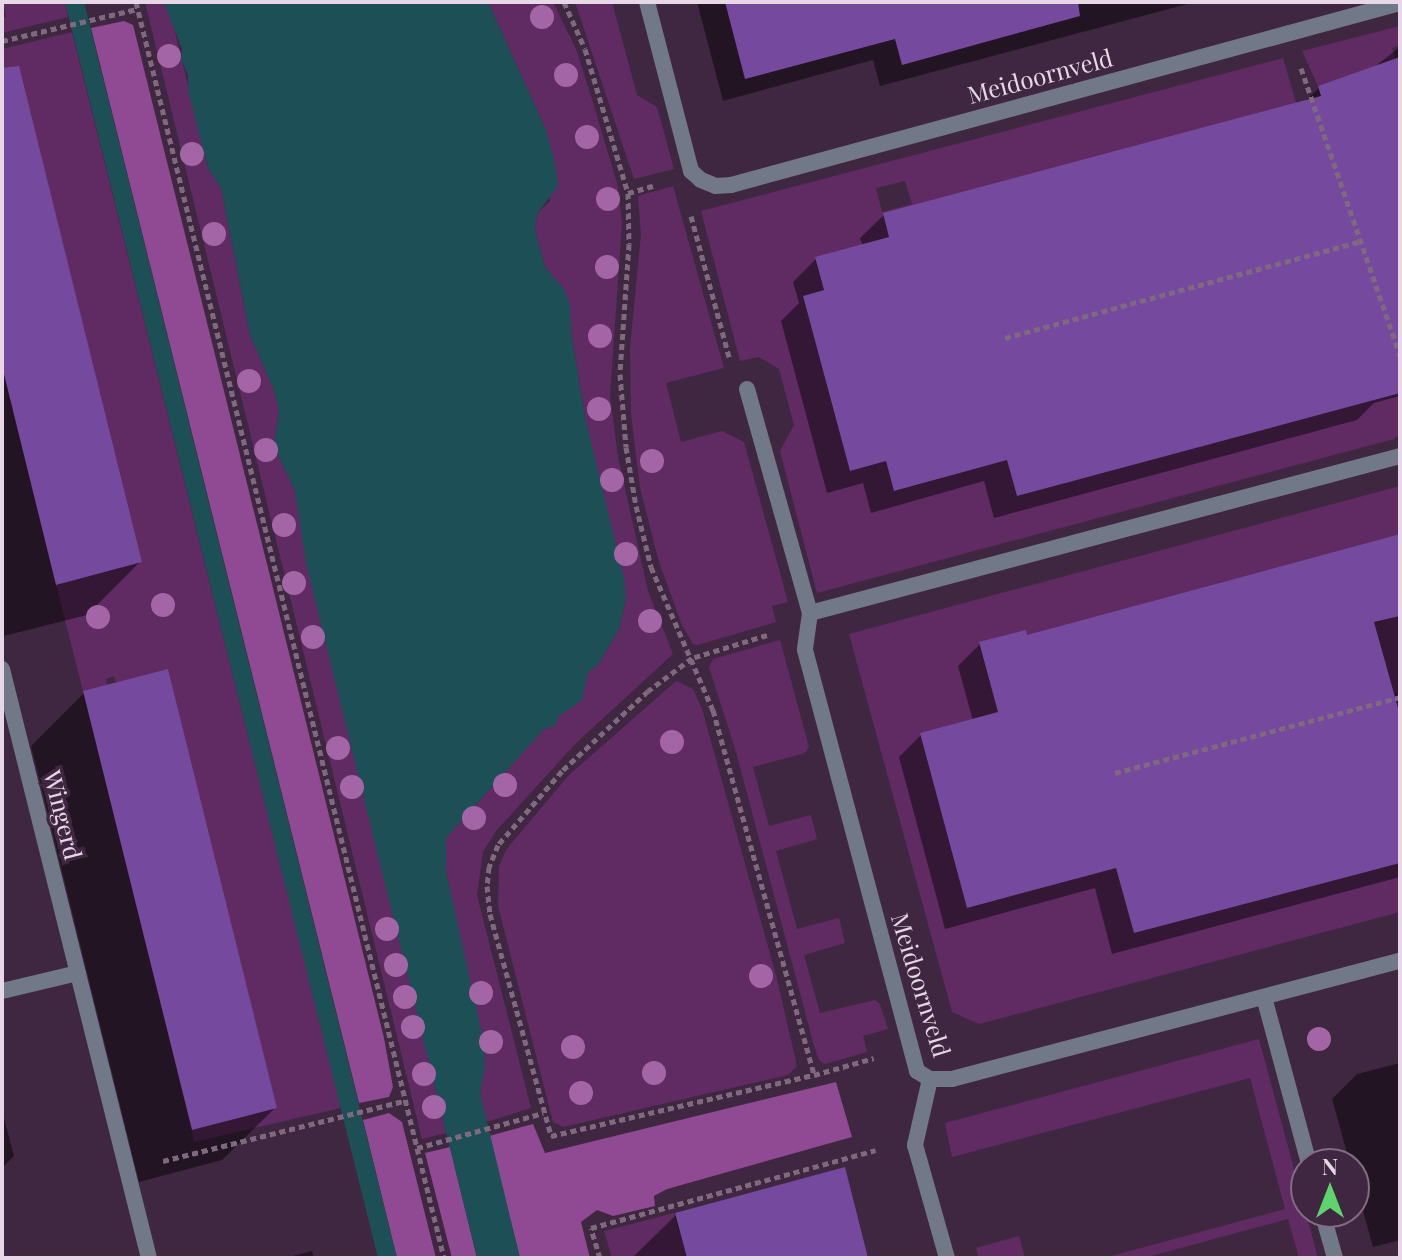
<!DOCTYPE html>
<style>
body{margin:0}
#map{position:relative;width:1402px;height:1260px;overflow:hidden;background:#402741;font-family:"Playfair Display",serif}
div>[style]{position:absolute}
.green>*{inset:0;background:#602b62}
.forest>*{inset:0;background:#904993}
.water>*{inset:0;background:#1c5056}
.shadow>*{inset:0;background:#0007}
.building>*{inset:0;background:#75499e}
.path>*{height:5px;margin-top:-2.5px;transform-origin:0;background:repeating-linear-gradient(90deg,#7e697f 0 6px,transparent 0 10px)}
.lane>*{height:16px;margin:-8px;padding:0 8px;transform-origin:8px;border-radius:8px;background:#717887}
.street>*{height:16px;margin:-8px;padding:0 8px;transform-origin:8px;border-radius:8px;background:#717887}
.trees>*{width:24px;height:24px;margin:-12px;border-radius:50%;background:#a465a6}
span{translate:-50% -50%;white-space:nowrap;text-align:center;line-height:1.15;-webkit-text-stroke:7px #402741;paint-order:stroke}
.street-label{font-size:24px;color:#e7d7e7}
.frame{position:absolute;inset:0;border:4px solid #e7d7e7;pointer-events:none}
.north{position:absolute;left:1290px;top:1148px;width:80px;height:80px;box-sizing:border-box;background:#402741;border:2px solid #836d83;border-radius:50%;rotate:0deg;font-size:22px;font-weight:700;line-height:32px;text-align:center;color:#e7d7e7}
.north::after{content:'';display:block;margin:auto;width:28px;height:36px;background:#5dd56c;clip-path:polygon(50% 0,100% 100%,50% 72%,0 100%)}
</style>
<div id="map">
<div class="green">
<i style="clip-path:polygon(3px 2px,65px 2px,68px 17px,2px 33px,2px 19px,6px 17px)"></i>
<i style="clip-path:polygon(145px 2px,164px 2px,170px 11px,208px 168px,221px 188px,250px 335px,274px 390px,279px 410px,274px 446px,295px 491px,446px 1133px,422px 1139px)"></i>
<i style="clip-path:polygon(488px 2px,553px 2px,576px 49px,595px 109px,618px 187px,622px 223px,610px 395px,618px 457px,648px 591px,673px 654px,576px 743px,496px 831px,483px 852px,477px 895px,531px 1108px,486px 1122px,480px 1093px,485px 1058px,446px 871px,446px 838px,544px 729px,549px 728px,588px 672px,598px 665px,619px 629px,626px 599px,585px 417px,564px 289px,545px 267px,535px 230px,537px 214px,550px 201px,546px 130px)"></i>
<i style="clip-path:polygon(575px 2px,612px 2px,637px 95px,657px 107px,674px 169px,634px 179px)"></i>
<i style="clip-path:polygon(1400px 26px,1400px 45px,1392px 48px,1400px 73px,1336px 80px,1318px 86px,1302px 51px)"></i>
<i style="clip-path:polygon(72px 32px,341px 1108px,194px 1142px,192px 1130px,277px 1108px,168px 670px,116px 683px,114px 676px,106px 679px,107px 685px,83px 691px,56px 585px,142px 562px,33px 124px,2px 132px,2px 49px)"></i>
<i style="clip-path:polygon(evenodd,1283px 58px,1337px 242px,1400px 388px,1400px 434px,1394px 439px,817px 593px,780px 451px,794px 425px,779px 369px,759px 357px,740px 361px,701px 211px,1283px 58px,905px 181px,912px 204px,882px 212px,876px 188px,905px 181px,1283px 58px,815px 257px,942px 477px,942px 478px,895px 491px,886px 461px,850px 471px,803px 296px,824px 290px,815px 257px,1283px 58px,997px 420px,1064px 483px,1017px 496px,997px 420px)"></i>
<i style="clip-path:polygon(673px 186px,724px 368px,666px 383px,681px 442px,722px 431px,744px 442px,788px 602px,772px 606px,776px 622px,698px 645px,693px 644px,682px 625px,659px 562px,640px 488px,631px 414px,630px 348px,641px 234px,638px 196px)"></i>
<i style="clip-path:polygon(evenodd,1400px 486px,1400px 534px,1053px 628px,1073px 703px,1400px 616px,1400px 692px,1115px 795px,1134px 933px,1400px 862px,1400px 912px,979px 1024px,952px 1012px,849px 634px,1400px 486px,1026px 630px,1044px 700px,992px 689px,979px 643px,1026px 630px,1400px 486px,988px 715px,1034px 890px,967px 908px,921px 733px,988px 715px)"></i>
<i style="clip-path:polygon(780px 640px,809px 747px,805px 753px,753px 767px,769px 826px,811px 815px,817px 839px,776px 851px,797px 929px,839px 918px,845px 943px,804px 955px,820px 1013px,875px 1000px,880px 1004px,888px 1029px,863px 1036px,867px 1052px,825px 1064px,819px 1060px,813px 1042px,736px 752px,709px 667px,713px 659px)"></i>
<i style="clip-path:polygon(676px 681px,693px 689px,702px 709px,777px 979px,797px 1066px,788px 1075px,563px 1127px,553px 1122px,498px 906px,499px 866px,506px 850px,568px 776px)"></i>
<i style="clip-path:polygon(1259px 1039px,1318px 1258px,1299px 1258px,1288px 1219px,1144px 1258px,1104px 1258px,1285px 1209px,1250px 1078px,952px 1157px,945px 1123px)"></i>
<i style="clip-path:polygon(674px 1213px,687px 1258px,612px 1258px,604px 1231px)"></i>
<i style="clip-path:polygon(1019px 1236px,1025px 1258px,979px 1258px,976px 1248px)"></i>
</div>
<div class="forest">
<i style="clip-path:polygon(124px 21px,133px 25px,270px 576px,384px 1038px,393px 1087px,389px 1097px,359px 1103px,91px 28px)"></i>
<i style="clip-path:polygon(836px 1082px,852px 1137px,667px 1189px,654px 1196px,655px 1206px,613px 1216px,597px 1210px,581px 1222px,590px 1258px,520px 1258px,489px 1136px,533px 1124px,545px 1153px)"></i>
<i style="clip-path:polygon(389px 1113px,402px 1122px,436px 1258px,397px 1258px,363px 1120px)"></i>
<i style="clip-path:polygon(450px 1147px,477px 1258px,452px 1258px,425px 1153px)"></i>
</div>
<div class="water">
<i style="clip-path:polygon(65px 2px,84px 2px,397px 1258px,378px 1258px)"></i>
<i style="clip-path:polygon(488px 2px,546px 130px,555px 163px,558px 186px,537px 214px,535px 230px,545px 267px,564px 289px,570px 305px,571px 332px,585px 417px,624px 578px,626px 599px,619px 629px,598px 665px,588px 672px,582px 700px,559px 716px,554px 726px,544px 729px,446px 838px,446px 871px,484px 1043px,485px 1067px,480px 1093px,520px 1258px,477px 1258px,306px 563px,295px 491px,274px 446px,279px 410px,274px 390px,250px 335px,221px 188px,208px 168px,188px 90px,188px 75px,181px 60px,182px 49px,164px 3px)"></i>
</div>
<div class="shadow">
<i style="clip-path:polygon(697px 2px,1195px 2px,880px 86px,873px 60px,723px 101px)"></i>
<i style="clip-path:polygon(1400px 47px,1400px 396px,1374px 403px,1357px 420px,994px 518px,984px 481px,871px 513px,863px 483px,827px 493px,781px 321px,799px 303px,793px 282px,816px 259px,863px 246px,860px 238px,884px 215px,1303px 103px,1319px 88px,1373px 68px)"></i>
<i style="clip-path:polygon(2px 134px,140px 562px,87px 615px,4px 636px)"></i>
<i style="clip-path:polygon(1400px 537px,1400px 877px,1112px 954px,1095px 888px,945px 929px,899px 757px,921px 735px,973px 721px,958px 666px,980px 644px,1026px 637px)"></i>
<i style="clip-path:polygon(84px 693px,275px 1108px,222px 1160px,139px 1182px,31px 746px)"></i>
<i style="clip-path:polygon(1400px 1063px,1400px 1240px,1373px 1247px,1354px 1179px,1354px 1164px,1350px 1164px,1332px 1099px,1357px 1074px)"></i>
<i style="clip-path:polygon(2px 1110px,14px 1156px,2px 1168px)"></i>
<i style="clip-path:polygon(676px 1215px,867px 1258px,632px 1258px)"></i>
<i style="clip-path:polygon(312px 1251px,314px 1258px,285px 1258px)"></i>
</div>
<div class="building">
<i style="clip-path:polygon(725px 2px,1078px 2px,1080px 16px,902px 65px,895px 39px,745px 79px)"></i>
<i style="clip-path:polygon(1400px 57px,1400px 393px,1017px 496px,1007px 460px,894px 491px,886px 461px,850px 471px,803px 296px,824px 290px,815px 257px,889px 237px,883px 213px,1321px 96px,1318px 86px)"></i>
<i style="clip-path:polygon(19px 66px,142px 562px,56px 585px,2px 366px,2px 68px)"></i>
<i style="clip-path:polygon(1400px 534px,1400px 616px,1374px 622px,1400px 715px,1400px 863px,1134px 933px,1116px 868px,967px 908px,920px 733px,998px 712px,979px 642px,1026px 630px,1027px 635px)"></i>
<i style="clip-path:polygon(168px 669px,277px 1108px,192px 1130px,83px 691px)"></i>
<i style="clip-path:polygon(845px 1167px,868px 1258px,687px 1258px,675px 1213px)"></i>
</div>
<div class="path">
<i style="left:136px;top:2px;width:1293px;rotate:76.22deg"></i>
<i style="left:564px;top:2px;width:51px;rotate:65.9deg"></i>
<i style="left:585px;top:49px;width:150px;rotate:73.4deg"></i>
<i style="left:628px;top:193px;width:51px;rotate:88.9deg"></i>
<i style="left:629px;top:244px;width:130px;rotate:94deg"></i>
<i style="left:620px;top:374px;width:73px;rotate:85.3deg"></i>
<i style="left:626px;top:447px;width:60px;rotate:80.4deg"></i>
<i style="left:636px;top:506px;width:63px;rotate:76.2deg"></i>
<i style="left:651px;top:567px;width:156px;rotate:66.6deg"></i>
<i style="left:713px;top:710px;width:379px;rotate:74.5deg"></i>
<i style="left:2px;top:41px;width:139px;rotate:-13.3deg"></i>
<i style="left:1301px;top:68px;width:305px;rotate:71deg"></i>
<i style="left:628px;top:193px;width:29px;rotate:-16deg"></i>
<i style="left:691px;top:216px;width:146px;rotate:74.9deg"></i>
<i style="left:1005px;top:338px;width:369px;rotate:-15.2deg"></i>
<i style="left:767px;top:635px;width:78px;rotate:163deg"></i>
<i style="left:692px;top:658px;width:55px;rotate:143.1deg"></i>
<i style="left:648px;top:691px;width:117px;rotate:137.1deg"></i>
<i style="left:562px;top:771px;width:98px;rotate:130.9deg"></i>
<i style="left:498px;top:845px;width:24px;rotate:112deg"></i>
<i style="left:489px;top:867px;width:19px;rotate:96deg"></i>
<i style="left:487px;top:886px;width:28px;rotate:84deg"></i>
<i style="left:490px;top:914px;width:230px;rotate:74.6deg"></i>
<i style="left:551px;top:1136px;width:270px;rotate:-13.1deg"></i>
<i style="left:814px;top:1075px;width:62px;rotate:-15.8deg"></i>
<i style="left:1115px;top:773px;width:295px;rotate:-14.9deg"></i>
<i style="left:417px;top:1148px;width:131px;rotate:-15.5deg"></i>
<i style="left:163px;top:1161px;width:248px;rotate:-14deg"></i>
<i style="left:600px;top:1258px;width:31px;rotate:-107deg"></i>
<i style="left:591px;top:1228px;width:295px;rotate:-15.3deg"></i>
</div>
<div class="lane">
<i style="left:1264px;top:997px;width:173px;rotate:74.9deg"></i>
<i style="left:930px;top:1079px;width:68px;rotate:102.8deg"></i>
<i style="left:915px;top:1145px;width:117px;rotate:74.2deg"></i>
<i style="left:1322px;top:1212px;width:48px;rotate:74.2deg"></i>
</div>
<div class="street">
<i style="left:647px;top:2px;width:175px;rotate:75.4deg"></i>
<i style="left:691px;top:171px;width:13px;rotate:42deg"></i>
<i style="left:701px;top:180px;width:16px;rotate:22deg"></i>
<i style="left:716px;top:186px;width:15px;rotate:-4deg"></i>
<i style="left:731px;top:185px;width:693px;rotate:-15.22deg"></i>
<i style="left:747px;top:389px;width:233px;rotate:74.3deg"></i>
<i style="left:810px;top:613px;width:37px;rotate:98deg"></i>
<i style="left:805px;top:650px;width:436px;rotate:75.1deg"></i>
<i style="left:917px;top:1071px;width:15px;rotate:32deg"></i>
<i style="left:930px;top:1079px;width:22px"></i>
<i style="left:952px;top:1079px;width:463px;rotate:-14.8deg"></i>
<i style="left:810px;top:613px;width:611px;rotate:-14.9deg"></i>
<i style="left:2px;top:669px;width:607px;rotate:75.99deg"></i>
<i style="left:2px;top:991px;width:78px;rotate:-13.3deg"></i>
</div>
<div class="trees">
<i style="left:542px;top:17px"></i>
<i style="left:169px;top:56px"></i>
<i style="left:566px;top:75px"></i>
<i style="left:587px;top:137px"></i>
<i style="left:192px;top:154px"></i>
<i style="left:608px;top:199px"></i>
<i style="left:214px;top:234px"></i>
<i style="left:607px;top:267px"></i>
<i style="left:600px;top:336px"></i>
<i style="left:249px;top:381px"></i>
<i style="left:599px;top:409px"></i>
<i style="left:266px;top:450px"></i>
<i style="left:652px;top:461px"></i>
<i style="left:612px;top:480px"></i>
<i style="left:284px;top:525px"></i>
<i style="left:626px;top:554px"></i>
<i style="left:294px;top:583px"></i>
<i style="left:163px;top:605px"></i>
<i style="left:98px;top:617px"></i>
<i style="left:650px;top:621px"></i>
<i style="left:313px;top:637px"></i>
<i style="left:672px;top:742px"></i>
<i style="left:338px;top:748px"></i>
<i style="left:505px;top:785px"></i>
<i style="left:352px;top:787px"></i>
<i style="left:474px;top:818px"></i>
<i style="left:387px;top:929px"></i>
<i style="left:396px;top:965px"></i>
<i style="left:761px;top:976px"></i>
<i style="left:481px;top:993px"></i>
<i style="left:405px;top:997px"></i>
<i style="left:413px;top:1027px"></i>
<i style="left:1319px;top:1039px"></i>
<i style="left:491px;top:1042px"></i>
<i style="left:573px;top:1047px"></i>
<i style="left:654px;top:1073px"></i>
<i style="left:424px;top:1074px"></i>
<i style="left:581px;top:1093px"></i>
<i style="left:434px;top:1107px"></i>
</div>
<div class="street-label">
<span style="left:1040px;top:76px;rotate:-15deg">Meidoornveld</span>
<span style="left:63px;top:815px;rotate:76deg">Wingerd</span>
<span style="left:921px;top:985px;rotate:73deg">Meidoornveld</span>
</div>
<div class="frame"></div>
<div class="north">N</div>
</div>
